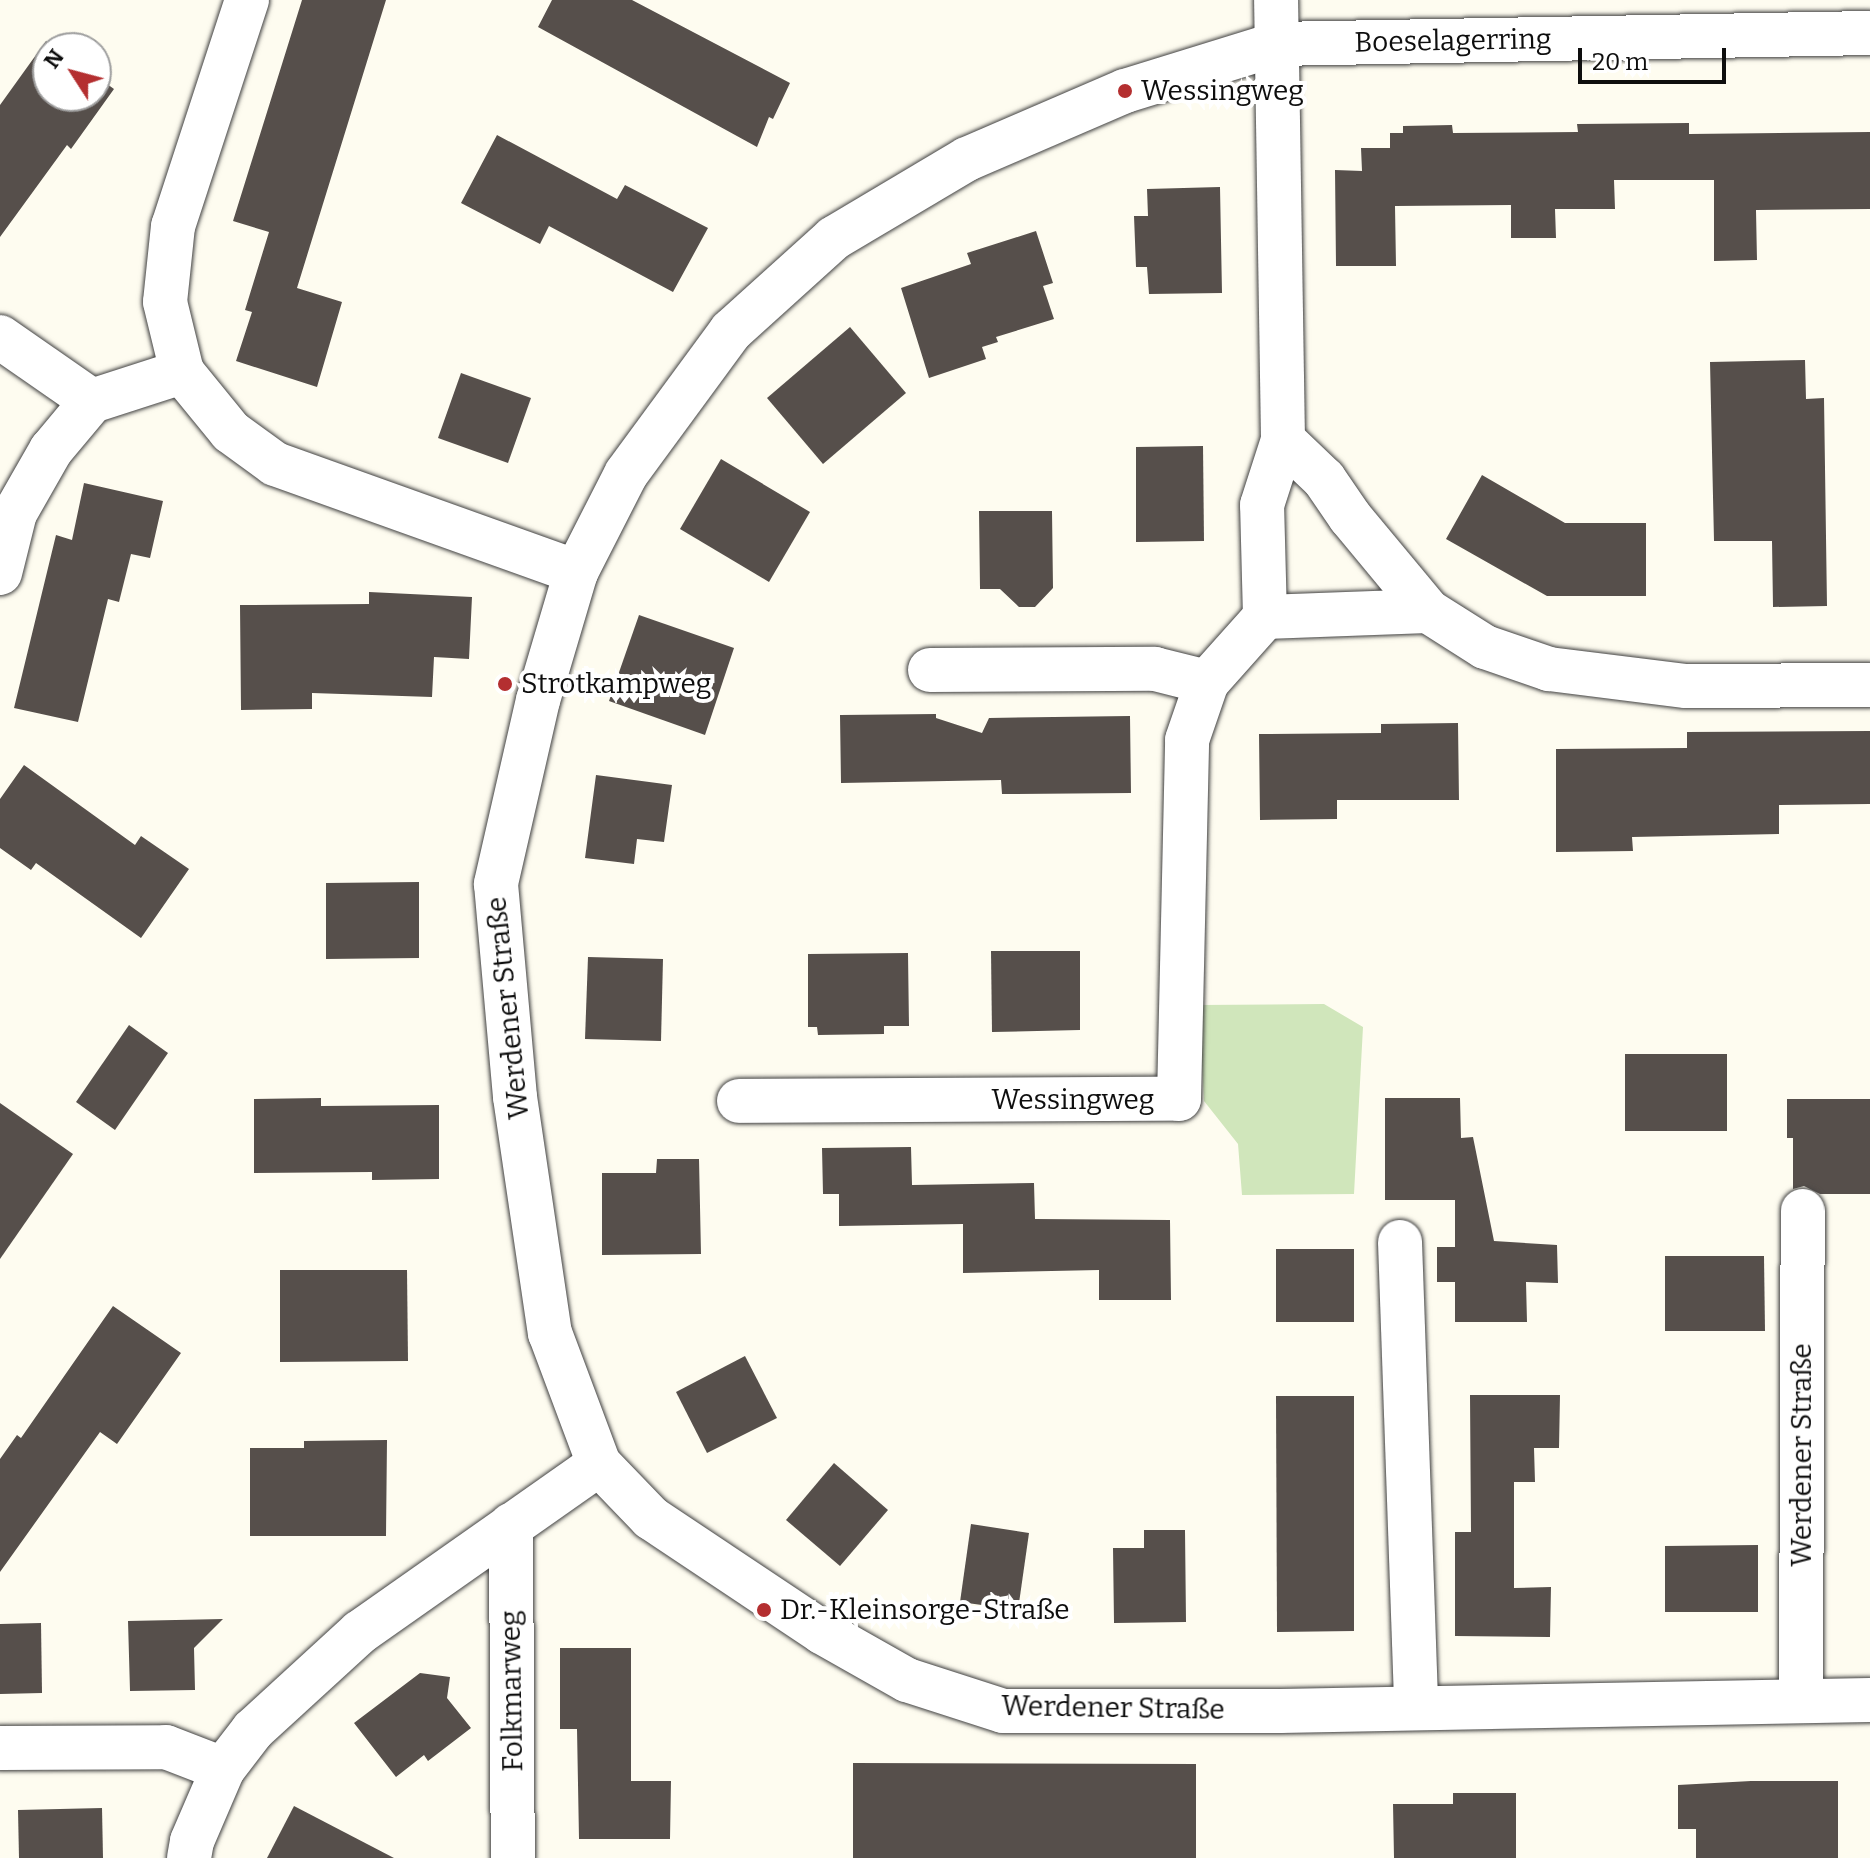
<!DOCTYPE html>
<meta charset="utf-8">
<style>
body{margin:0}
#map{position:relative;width:1870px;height:1858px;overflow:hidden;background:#fefcf0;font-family:Bitter,serif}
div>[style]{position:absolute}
.green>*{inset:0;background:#d0e6bb}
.building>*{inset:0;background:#564f4b}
.roads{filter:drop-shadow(0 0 2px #414141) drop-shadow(0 0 2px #414141)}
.minor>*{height:44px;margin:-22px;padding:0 22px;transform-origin:22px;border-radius:22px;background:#fff}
.dots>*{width:22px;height:22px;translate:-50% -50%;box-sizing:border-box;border:4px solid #fff;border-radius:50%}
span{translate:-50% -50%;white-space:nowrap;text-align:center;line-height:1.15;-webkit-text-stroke:8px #fff;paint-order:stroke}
.street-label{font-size:28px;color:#0e0e0e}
.poi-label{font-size:28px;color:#0e0e0e}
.left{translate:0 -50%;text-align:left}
.north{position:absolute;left:32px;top:32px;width:80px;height:80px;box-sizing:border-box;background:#fff;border:2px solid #9f9f9f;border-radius:50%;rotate:306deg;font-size:22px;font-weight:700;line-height:32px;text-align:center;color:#0e0e0e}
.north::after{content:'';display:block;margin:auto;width:28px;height:36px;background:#b42f30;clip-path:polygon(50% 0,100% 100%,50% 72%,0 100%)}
.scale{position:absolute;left:1578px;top:48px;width:148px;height:36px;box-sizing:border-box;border:4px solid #0e0e0e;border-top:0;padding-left:10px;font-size:24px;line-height:28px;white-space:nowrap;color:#0e0e0e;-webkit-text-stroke:6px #fff;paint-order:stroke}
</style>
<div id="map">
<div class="green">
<i style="clip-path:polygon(1324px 1004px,1363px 1027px,1354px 1194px,1242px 1195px,1238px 1144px,1204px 1101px,1199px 1005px)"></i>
</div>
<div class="building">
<i style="clip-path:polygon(302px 0,386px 0,297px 288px,342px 302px,317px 387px,236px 361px,252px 312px,245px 310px,269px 232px,233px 221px)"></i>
<i style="clip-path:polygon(552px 0,632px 0,790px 83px,773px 119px,769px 117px,757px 147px,538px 27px)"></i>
<i style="clip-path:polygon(46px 41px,56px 48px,48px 48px,48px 96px,96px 96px,96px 76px,114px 89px,71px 149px,67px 145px,0 237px,0 105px)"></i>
<i style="clip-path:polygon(1689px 123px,1689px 134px,1870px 132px,1870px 209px,1756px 210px,1757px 260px,1714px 261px,1714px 180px,1614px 180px,1615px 209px,1555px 209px,1556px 238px,1511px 238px,1511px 205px,1395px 206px,1396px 266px,1336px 266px,1335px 170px,1362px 171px,1361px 148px,1390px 148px,1390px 133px,1403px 133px,1403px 126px,1452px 125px,1453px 133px,1578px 132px,1577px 124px)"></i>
<i style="clip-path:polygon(497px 135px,617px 199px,625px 185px,708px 228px,673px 292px,549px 226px,540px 244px,461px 203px)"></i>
<i style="clip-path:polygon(1220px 187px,1222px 293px,1149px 294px,1147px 267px,1136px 267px,1134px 216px,1148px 216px,1147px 189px)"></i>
<i style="clip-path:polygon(1036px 231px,1053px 283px,1043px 286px,1054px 319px,996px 337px,998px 342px,982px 347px,986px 359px,929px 378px,901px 288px,971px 264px,967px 253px)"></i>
<i style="clip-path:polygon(850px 327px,906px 393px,823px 464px,767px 398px)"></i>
<i style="clip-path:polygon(1805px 360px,1806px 399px,1824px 398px,1827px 606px,1773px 607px,1772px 541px,1714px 541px,1710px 362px)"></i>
<i style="clip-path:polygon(461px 373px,531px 398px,508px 463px,438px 438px)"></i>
<i style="clip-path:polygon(1203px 446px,1204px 541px,1136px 542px,1136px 447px)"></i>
<i style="clip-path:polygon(721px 459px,810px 512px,769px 582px,680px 529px)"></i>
<i style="clip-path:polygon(1482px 475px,1565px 523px,1646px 523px,1646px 596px,1547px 596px,1446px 539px)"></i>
<i style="clip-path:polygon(84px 483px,163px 501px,150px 558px,131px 554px,119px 602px,108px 599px,78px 722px,14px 708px,56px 535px,72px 540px)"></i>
<i style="clip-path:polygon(979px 511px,1052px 511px,1053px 588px,1035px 607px,1019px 607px,1000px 589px,980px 589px)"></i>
<i style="clip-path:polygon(369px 592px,472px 597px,469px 659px,434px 657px,432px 697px,312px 693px,312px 709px,241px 710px,240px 605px,369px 604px)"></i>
<i style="clip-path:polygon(639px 615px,734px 648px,705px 735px,609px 701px)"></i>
<i style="clip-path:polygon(936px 714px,936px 718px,982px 733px,989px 718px,1130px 716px,1131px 793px,1002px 794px,1001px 780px,841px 783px,840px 715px)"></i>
<i style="clip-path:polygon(1458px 723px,1459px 800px,1337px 800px,1337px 819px,1260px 820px,1259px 734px,1381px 733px,1381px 724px)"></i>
<i style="clip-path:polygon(1870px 731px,1870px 804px,1779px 805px,1779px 834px,1632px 837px,1633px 851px,1556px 852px,1556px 749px,1687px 748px,1687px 732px)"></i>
<i style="clip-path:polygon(24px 765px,135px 845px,141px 836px,189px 869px,141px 938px,36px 863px,31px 870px,0 848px,0 799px)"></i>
<i style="clip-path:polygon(596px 775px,672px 785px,664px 842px,637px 839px,634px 864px,585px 858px)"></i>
<i style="clip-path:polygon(419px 882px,419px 958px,326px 959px,326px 883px)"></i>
<i style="clip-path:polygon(991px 951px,1080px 951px,1080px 1030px,992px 1032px)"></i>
<i style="clip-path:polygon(908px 953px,909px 1026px,884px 1026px,884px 1034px,818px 1035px,817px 1027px,808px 1027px,808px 954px)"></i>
<i style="clip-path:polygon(588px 957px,663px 959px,661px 1041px,585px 1039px)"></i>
<i style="clip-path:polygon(129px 1025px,168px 1053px,115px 1130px,76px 1102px)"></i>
<i style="clip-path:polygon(1625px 1054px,1727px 1054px,1727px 1131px,1625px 1131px)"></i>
<i style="clip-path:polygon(321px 1098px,321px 1106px,439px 1105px,439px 1179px,372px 1180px,372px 1172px,254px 1173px,254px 1099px)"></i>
<i style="clip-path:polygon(1385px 1098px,1460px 1098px,1461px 1138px,1473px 1137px,1494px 1241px,1557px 1245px,1558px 1283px,1526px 1282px,1527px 1322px,1455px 1322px,1455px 1282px,1437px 1282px,1437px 1247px,1455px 1247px,1455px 1200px,1385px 1200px)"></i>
<i style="clip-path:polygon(1787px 1099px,1870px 1099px,1870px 1194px,1820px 1194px,1804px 1186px,1793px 1189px,1793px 1138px,1787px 1138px)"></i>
<i style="clip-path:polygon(0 1103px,73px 1154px,0 1259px)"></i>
<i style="clip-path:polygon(911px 1147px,912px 1185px,1034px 1183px,1035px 1219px,1170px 1220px,1171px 1300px,1099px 1300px,1099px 1270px,963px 1273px,963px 1224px,839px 1226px,839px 1194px,823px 1194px,822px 1148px)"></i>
<i style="clip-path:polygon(657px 1159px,699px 1159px,701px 1254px,602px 1255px,602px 1173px,656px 1173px)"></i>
<i style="clip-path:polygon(1276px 1249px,1354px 1249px,1354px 1322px,1276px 1322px)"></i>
<i style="clip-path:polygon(1665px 1256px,1764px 1256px,1765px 1331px,1665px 1331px)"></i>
<i style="clip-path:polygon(280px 1270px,407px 1270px,408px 1361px,280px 1362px)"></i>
<i style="clip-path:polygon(113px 1306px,181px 1353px,117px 1444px,100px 1432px,0 1572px,0 1459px,17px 1435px,21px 1438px)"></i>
<i style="clip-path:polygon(745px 1356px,777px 1418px,707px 1453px,676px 1392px)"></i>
<i style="clip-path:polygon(1470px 1395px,1560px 1395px,1559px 1448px,1534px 1448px,1535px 1482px,1514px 1482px,1514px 1588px,1551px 1587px,1550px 1637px,1455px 1636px,1455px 1532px,1471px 1532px)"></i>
<i style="clip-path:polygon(1276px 1396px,1354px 1396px,1354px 1631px,1277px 1632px)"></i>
<i style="clip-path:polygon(387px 1440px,386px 1536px,250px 1536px,250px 1448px,304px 1448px,304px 1441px)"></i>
<i style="clip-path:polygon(834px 1463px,888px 1510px,840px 1566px,786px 1520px)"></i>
<i style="clip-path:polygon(971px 1524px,1029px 1533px,1018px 1610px,960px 1602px)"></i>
<i style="clip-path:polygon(1144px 1530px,1185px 1530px,1186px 1622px,1114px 1623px,1113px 1548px,1144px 1548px)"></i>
<i style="clip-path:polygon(1758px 1545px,1758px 1612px,1665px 1612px,1665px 1546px)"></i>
<i style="clip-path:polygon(223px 1619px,194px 1648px,195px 1690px,130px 1691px,128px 1621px)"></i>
<i style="clip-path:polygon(41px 1623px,42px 1693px,0 1694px,0 1624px)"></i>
<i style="clip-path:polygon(560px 1648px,631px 1648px,631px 1781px,671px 1781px,670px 1839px,579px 1839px,577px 1729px,560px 1729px)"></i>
<i style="clip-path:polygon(420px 1673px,450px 1677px,447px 1698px,471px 1728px,428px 1761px,424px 1755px,396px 1777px,354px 1723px)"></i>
<i style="clip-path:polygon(853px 1763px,1196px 1764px,1196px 1858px,853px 1858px)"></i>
<i style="clip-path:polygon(1751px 1781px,1838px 1781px,1838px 1858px,1696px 1858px,1696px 1829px,1678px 1829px,1678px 1785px)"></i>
<i style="clip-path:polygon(1453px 1793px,1516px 1793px,1516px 1858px,1394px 1858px,1393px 1804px,1453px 1804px)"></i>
<i style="clip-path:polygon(294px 1806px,394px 1858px,267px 1858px)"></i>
<i style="clip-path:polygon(102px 1808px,103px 1858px,19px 1858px,18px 1810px)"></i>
</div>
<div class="roads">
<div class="minor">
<i style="left:247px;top:0;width:238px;rotate:108.1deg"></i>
<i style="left:173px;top:226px;width:76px;rotate:96deg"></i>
<i style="left:165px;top:302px;width:72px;rotate:76.3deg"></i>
<i style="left:182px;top:372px;width:77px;rotate:50.8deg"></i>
<i style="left:231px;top:432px;width:54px;rotate:36deg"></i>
<i style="left:275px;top:464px;width:320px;rotate:19.7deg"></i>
<i style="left:1870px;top:33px;width:593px;rotate:178.94deg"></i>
<i style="left:1277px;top:44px;width:159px;rotate:162.8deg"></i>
<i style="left:1125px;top:91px;width:172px;rotate:156.7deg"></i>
<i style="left:967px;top:159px;width:155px;rotate:149.3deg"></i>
<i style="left:834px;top:238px;width:139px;rotate:137.9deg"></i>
<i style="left:731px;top:331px;width:177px;rotate:126.3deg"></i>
<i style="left:626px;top:474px;width:110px;rotate:117deg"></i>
<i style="left:576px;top:572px;width:134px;rotate:106.5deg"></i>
<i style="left:538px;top:700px;width:189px;rotate:102.9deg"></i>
<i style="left:496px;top:884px;width:214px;rotate:84.9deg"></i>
<i style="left:515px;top:1097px;width:239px;rotate:81.6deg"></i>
<i style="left:550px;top:1333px;width:140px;rotate:69.5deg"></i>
<i style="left:599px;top:1464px;width:75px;rotate:46.1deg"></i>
<i style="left:651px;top:1518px;width:206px;rotate:33.7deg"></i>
<i style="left:822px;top:1632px;width:98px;rotate:29.5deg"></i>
<i style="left:907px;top:1680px;width:101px;rotate:17.9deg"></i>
<i style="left:1003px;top:1711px;width:277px"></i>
<i style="left:1280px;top:1711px;width:590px;rotate:-1.07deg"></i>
<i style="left:0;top:337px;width:112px;rotate:34.8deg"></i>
<i style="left:1283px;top:440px;width:57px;rotate:43.6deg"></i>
<i style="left:1324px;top:479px;width:46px;rotate:55.6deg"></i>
<i style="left:1350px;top:517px;width:122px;rotate:50.3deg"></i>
<i style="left:1428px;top:611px;width:67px;rotate:32.3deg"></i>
<i style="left:1485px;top:647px;width:68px;rotate:19deg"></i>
<i style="left:1549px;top:669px;width:138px;rotate:7.1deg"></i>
<i style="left:1686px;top:686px;width:184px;rotate:-0.3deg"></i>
<i style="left:0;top:573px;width:62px;rotate:-76deg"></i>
<i style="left:15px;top:513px;width:73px;rotate:-60.3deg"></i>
<i style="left:51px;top:450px;width:64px;rotate:-50.1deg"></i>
<i style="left:92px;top:401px;width:95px;rotate:-17.9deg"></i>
<i style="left:1265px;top:617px;width:163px;rotate:-2.1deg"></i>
<i style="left:930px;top:670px;width:225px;rotate:-0.3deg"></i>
<i style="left:1155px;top:669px;width:54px;rotate:14deg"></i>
<i style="left:739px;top:1101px;width:440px;rotate:-0.3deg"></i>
<i style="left:1179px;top:1099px;width:359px;rotate:-88.7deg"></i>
<i style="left:1187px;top:740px;width:61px;rotate:-71deg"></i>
<i style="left:1207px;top:682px;width:87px;rotate:-48.3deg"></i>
<i style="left:1265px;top:617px;width:112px;rotate:-91.5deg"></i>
<i style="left:1262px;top:505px;width:68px;rotate:-72.1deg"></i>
<i style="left:1283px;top:440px;width:440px;rotate:-90.9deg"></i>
<i style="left:1400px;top:1242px;width:466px;rotate:88deg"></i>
<i style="left:511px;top:1525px;width:333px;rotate:89.7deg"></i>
<i style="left:1801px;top:1700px;width:489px;rotate:-89.8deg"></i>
<i style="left:0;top:1748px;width:166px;rotate:-0.3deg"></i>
<i style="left:166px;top:1747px;width:61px;rotate:21.1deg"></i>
<i style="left:189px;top:1858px;width:17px;rotate:-80deg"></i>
<i style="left:192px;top:1841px;width:78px;rotate:-66.7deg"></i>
<i style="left:223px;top:1769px;width:49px;rotate:-52.4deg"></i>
<i style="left:253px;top:1730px;width:145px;rotate:-42.5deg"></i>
<i style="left:360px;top:1632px;width:292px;rotate:-35.1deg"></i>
</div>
</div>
<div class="dots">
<i style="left:1125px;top:91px;background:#b42f30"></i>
<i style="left:505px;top:684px;background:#b42f30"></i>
<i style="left:764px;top:1610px;background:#b42f30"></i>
</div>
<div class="street-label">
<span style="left:1453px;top:41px;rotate:-1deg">Boeselagerring</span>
<span style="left:508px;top:1008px;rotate:-96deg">Werdener Straße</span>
<span style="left:1073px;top:1100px">Wessingweg</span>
<span style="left:1802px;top:1455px;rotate:-90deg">Werdener Straße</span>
<span style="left:512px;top:1691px;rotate:-91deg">Folkmarweg</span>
<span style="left:1113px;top:1708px;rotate:1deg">Werdener Straße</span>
</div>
<div class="poi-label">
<span class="left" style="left:1141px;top:91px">Wessingweg</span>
<span class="left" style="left:521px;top:684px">Strotkampweg</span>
<span class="left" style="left:780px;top:1610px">Dr.-Kleinsorge-Straße</span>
</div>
<div class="north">N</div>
<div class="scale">20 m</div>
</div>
